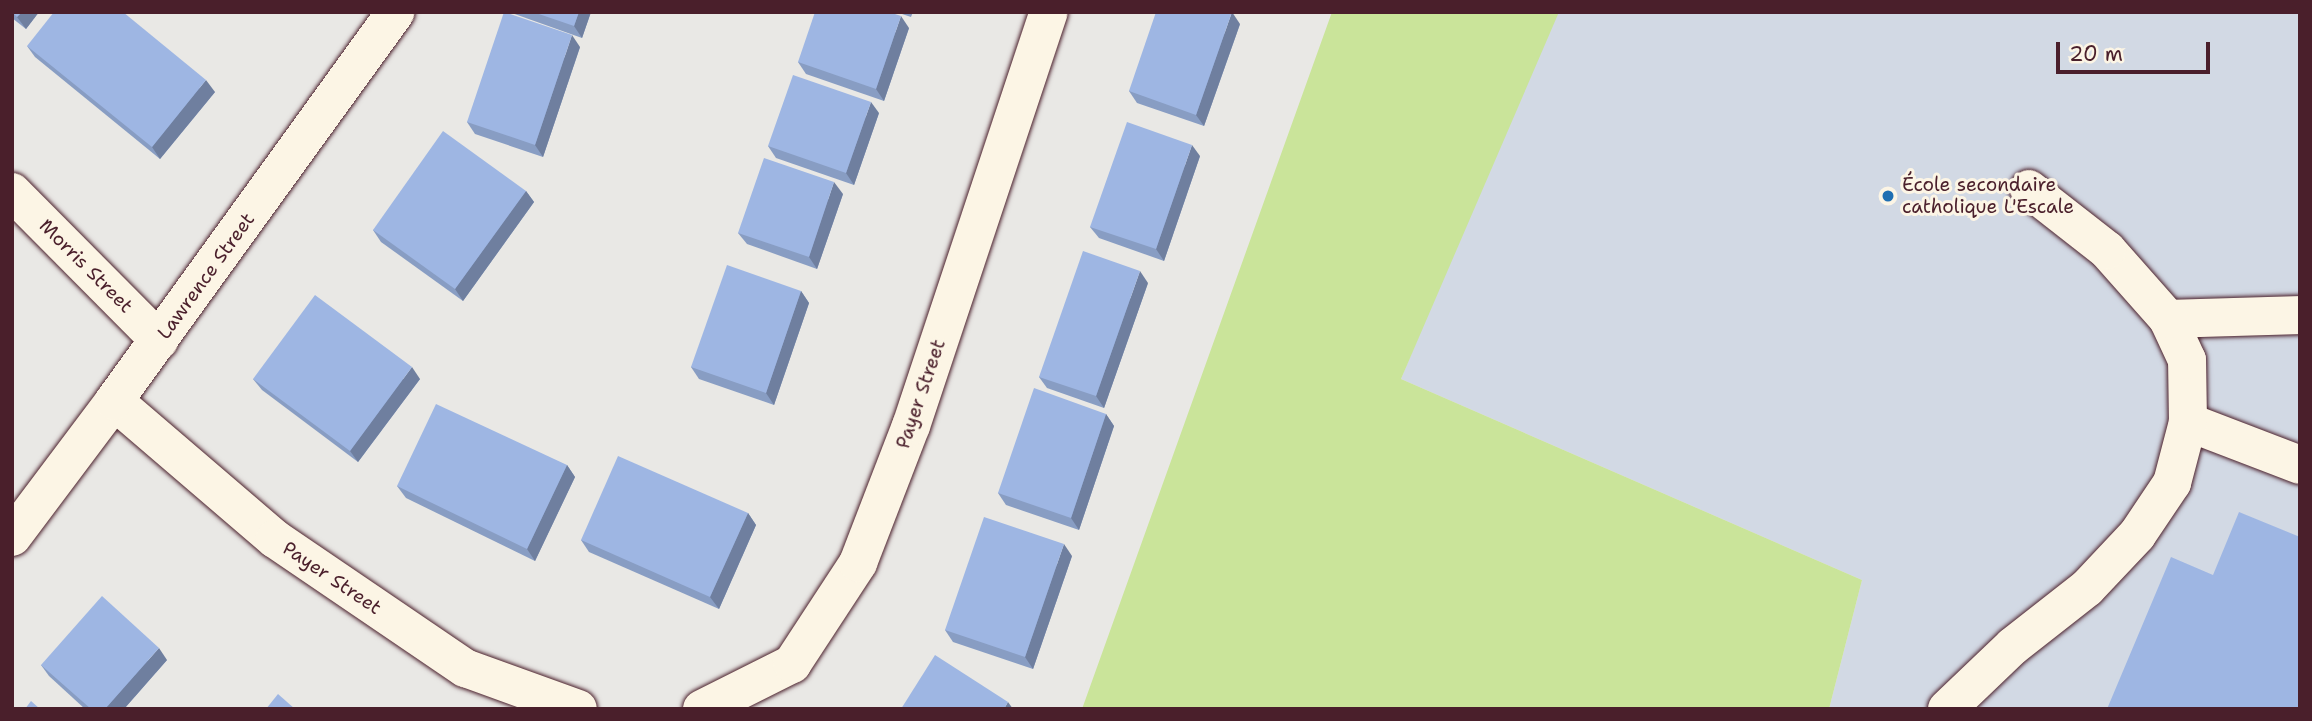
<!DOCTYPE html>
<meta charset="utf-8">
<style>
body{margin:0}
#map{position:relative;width:2312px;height:721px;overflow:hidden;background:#e9e8e5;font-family:"Shantell Sans",sans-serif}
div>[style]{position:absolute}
.built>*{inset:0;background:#d2d9e4}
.green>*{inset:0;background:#cae49a}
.roads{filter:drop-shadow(0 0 2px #4a1f2b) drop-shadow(0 0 2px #4a1f2b)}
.minor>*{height:38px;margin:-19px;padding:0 19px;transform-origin:19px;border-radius:19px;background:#fcf5e5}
.wall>*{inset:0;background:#889dc3}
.shaded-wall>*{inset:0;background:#6f7f9f}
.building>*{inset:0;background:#9eb6e3}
.dots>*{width:19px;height:19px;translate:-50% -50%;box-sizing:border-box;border:4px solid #fcf5e5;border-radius:50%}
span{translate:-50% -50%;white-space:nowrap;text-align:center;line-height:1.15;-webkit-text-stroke:6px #fcf5e5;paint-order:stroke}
.poi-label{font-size:19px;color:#4a1f2b}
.left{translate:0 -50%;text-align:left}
.street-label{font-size:19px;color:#4a1f2b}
.frame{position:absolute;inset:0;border:14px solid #4a1f2b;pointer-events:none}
.scale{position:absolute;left:2056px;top:42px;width:154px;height:32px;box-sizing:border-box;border:4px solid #4a1f2b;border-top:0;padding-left:9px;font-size:21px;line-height:24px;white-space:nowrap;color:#4a1f2b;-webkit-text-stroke:5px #fcf5e5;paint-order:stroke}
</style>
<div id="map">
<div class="built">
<i style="clip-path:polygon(1553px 12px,2300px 12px,2300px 709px,1829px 709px,1862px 580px,1401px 379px)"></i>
</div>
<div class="green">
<i style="clip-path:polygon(1332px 12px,1559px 12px,1401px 379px,1862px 580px,1829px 709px,1082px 709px)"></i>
</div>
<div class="roads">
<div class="minor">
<i style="left:12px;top:192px;width:209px;rotate:45.2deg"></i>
<i style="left:2168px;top:319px;width:132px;rotate:-1.7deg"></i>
<i style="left:114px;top:401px;width:212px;rotate:40.6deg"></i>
<i style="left:275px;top:539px;width:230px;rotate:34.2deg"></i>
<i style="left:465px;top:668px;width:120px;rotate:19.9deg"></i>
<i style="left:2188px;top:422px;width:120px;rotate:21deg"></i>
<i style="left:12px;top:537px;width:170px;rotate:-53.1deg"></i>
<i style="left:114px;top:401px;width:480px;rotate:-54.1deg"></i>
<i style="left:702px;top:709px;width:101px;rotate:-26.6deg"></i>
<i style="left:792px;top:664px;width:121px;rotate:-56.8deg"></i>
<i style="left:858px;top:563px;width:147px;rotate:-68.9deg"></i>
<i style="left:911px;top:426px;width:436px;rotate:-71.6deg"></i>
<i style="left:1947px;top:709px;width:91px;rotate:-43.7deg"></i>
<i style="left:2013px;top:646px;width:94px;rotate:-38.1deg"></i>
<i style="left:2087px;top:588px;width:73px;rotate:-46.7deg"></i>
<i style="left:2137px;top:535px;width:63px;rotate:-56.1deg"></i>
<i style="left:2172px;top:483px;width:63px;rotate:-75.3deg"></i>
<i style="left:2188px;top:422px;width:62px;rotate:-90.9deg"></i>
<i style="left:2187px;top:360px;width:45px;rotate:-114.9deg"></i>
<i style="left:2168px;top:319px;width:92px;rotate:-131.5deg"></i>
<i style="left:2107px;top:250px;width:99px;rotate:-142deg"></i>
</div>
</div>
<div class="wall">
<i style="clip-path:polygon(12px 12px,39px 12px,26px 29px,12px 18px)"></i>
<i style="clip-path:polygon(509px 12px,591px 12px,582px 38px)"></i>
<i style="clip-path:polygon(896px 12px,913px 12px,911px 17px)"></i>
<i style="clip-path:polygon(1240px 24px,1204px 126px,1137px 103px,1129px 91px)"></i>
<i style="clip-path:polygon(909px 28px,884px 101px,806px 74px,798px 62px)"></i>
<i style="clip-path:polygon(27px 46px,215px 92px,160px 159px,35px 57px)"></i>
<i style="clip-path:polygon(580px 47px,543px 157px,475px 134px,467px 122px)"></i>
<i style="clip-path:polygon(879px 113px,854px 185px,776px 158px,768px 146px)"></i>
<i style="clip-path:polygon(1200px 156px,1164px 261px,1099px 238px,1090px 227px)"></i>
<i style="clip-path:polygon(526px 191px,534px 202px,463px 301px,381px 242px,373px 230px)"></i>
<i style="clip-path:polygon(843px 194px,817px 269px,747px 244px,738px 233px)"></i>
<i style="clip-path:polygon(1148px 283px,1104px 408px,1047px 388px,1039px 377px)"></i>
<i style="clip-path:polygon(801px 291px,809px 303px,774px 405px,699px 379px,691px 367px)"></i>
<i style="clip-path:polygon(253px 379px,420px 379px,358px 462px,262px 390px)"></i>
<i style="clip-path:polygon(1106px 414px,1114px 426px,1079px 530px,1006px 505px,998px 493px)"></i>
<i style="clip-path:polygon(567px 465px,575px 477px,535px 561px,406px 498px,397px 486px)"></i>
<i style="clip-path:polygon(748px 513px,756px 525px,719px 609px,589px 552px,581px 540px)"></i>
<i style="clip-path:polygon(1072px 556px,1033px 669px,953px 642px,945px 630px)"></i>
<i style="clip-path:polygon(167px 660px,124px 709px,85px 709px,49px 676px,41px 665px)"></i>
</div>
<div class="shaded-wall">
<i style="clip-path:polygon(22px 12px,39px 12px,26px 29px,17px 17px)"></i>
<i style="clip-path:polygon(579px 12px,591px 12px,582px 38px,574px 26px)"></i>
<i style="clip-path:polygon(1232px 12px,1240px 24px,1204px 126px,1196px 115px)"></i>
<i style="clip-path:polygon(901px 16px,909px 28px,884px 101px,876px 89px)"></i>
<i style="clip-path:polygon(572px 35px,580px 47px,543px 157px,535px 145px)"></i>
<i style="clip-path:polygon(206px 80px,215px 92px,160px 159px,152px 147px)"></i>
<i style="clip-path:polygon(871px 102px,879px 113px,854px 185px,846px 173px)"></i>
<i style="clip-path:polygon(1192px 145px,1200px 156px,1164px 261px,1156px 249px)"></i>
<i style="clip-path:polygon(834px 182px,843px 194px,817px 269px,809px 257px)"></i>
<i style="clip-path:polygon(526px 191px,534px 202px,463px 301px,455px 289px)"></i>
<i style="clip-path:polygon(1140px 271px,1148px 283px,1104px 408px,1096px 396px)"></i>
<i style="clip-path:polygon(801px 291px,809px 303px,774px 405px,766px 393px)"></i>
<i style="clip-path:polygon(412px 367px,420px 379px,358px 462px,350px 451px)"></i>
<i style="clip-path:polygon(1106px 414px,1114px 426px,1079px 530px,1071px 518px)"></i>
<i style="clip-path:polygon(567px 465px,575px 477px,535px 561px,527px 549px)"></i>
<i style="clip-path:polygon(748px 513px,756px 525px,719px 609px,710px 597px)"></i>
<i style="clip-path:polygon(1064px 544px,1072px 556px,1033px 669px,1025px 657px)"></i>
<i style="clip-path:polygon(159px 648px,167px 660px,124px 709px,105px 709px)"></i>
<i style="clip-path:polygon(1008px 702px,1013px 709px,1004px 709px)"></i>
</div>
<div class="building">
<i style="clip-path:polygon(12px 12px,22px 12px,17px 17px)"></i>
<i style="clip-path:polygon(54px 12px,123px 12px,206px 80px,152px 147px,27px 46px)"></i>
<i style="clip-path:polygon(504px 12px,572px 35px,535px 145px,467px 122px)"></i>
<i style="clip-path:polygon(533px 12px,579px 12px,574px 26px)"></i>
<i style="clip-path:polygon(815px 12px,889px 12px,901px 16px,876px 89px,798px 62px)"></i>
<i style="clip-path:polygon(1156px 12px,1232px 12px,1196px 115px,1129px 91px)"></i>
<i style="clip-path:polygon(793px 75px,871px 102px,846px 173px,768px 146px)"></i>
<i style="clip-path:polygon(1127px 122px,1192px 145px,1156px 249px,1090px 227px)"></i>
<i style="clip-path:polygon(443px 131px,526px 191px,455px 289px,373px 230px)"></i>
<i style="clip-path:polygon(764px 158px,834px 182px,809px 257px,738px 233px)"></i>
<i style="clip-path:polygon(1083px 251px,1140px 271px,1096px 396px,1039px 377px)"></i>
<i style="clip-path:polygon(727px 265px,801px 291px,766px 393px,691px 367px)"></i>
<i style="clip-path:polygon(315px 295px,412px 367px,350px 451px,253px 379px)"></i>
<i style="clip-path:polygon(1034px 388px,1106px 414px,1071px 518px,998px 493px)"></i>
<i style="clip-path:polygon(436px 404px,567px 465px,527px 549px,397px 486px)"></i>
<i style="clip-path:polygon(618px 456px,748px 513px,710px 597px,581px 540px)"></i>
<i style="clip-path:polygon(2239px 512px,2300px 537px,2300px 709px,2107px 709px,2171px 557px,2213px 575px)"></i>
<i style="clip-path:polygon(984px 517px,1064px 544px,1025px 657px,945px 630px)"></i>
<i style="clip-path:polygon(102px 596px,159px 648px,105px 709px,91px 709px,41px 665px)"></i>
<i style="clip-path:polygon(935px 655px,1008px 702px,1004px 709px,901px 709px)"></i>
<i style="clip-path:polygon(278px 694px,295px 709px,266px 709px)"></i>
<i style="clip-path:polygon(31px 701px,40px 709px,25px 709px)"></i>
</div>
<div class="dots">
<i style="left:1888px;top:196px;background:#1f6fb2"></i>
</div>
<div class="poi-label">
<span class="left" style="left:1902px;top:196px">École secondaire<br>catholique L'Escale</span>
</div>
<div class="street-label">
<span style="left:86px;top:266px;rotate:45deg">Morris Street</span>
<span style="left:206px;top:276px;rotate:-54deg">Lawrence Street</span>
<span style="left:921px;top:394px;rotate:-71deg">Payer Street</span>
<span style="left:332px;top:578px;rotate:34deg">Payer Street</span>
</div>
<div class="frame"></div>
<div class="scale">20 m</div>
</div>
